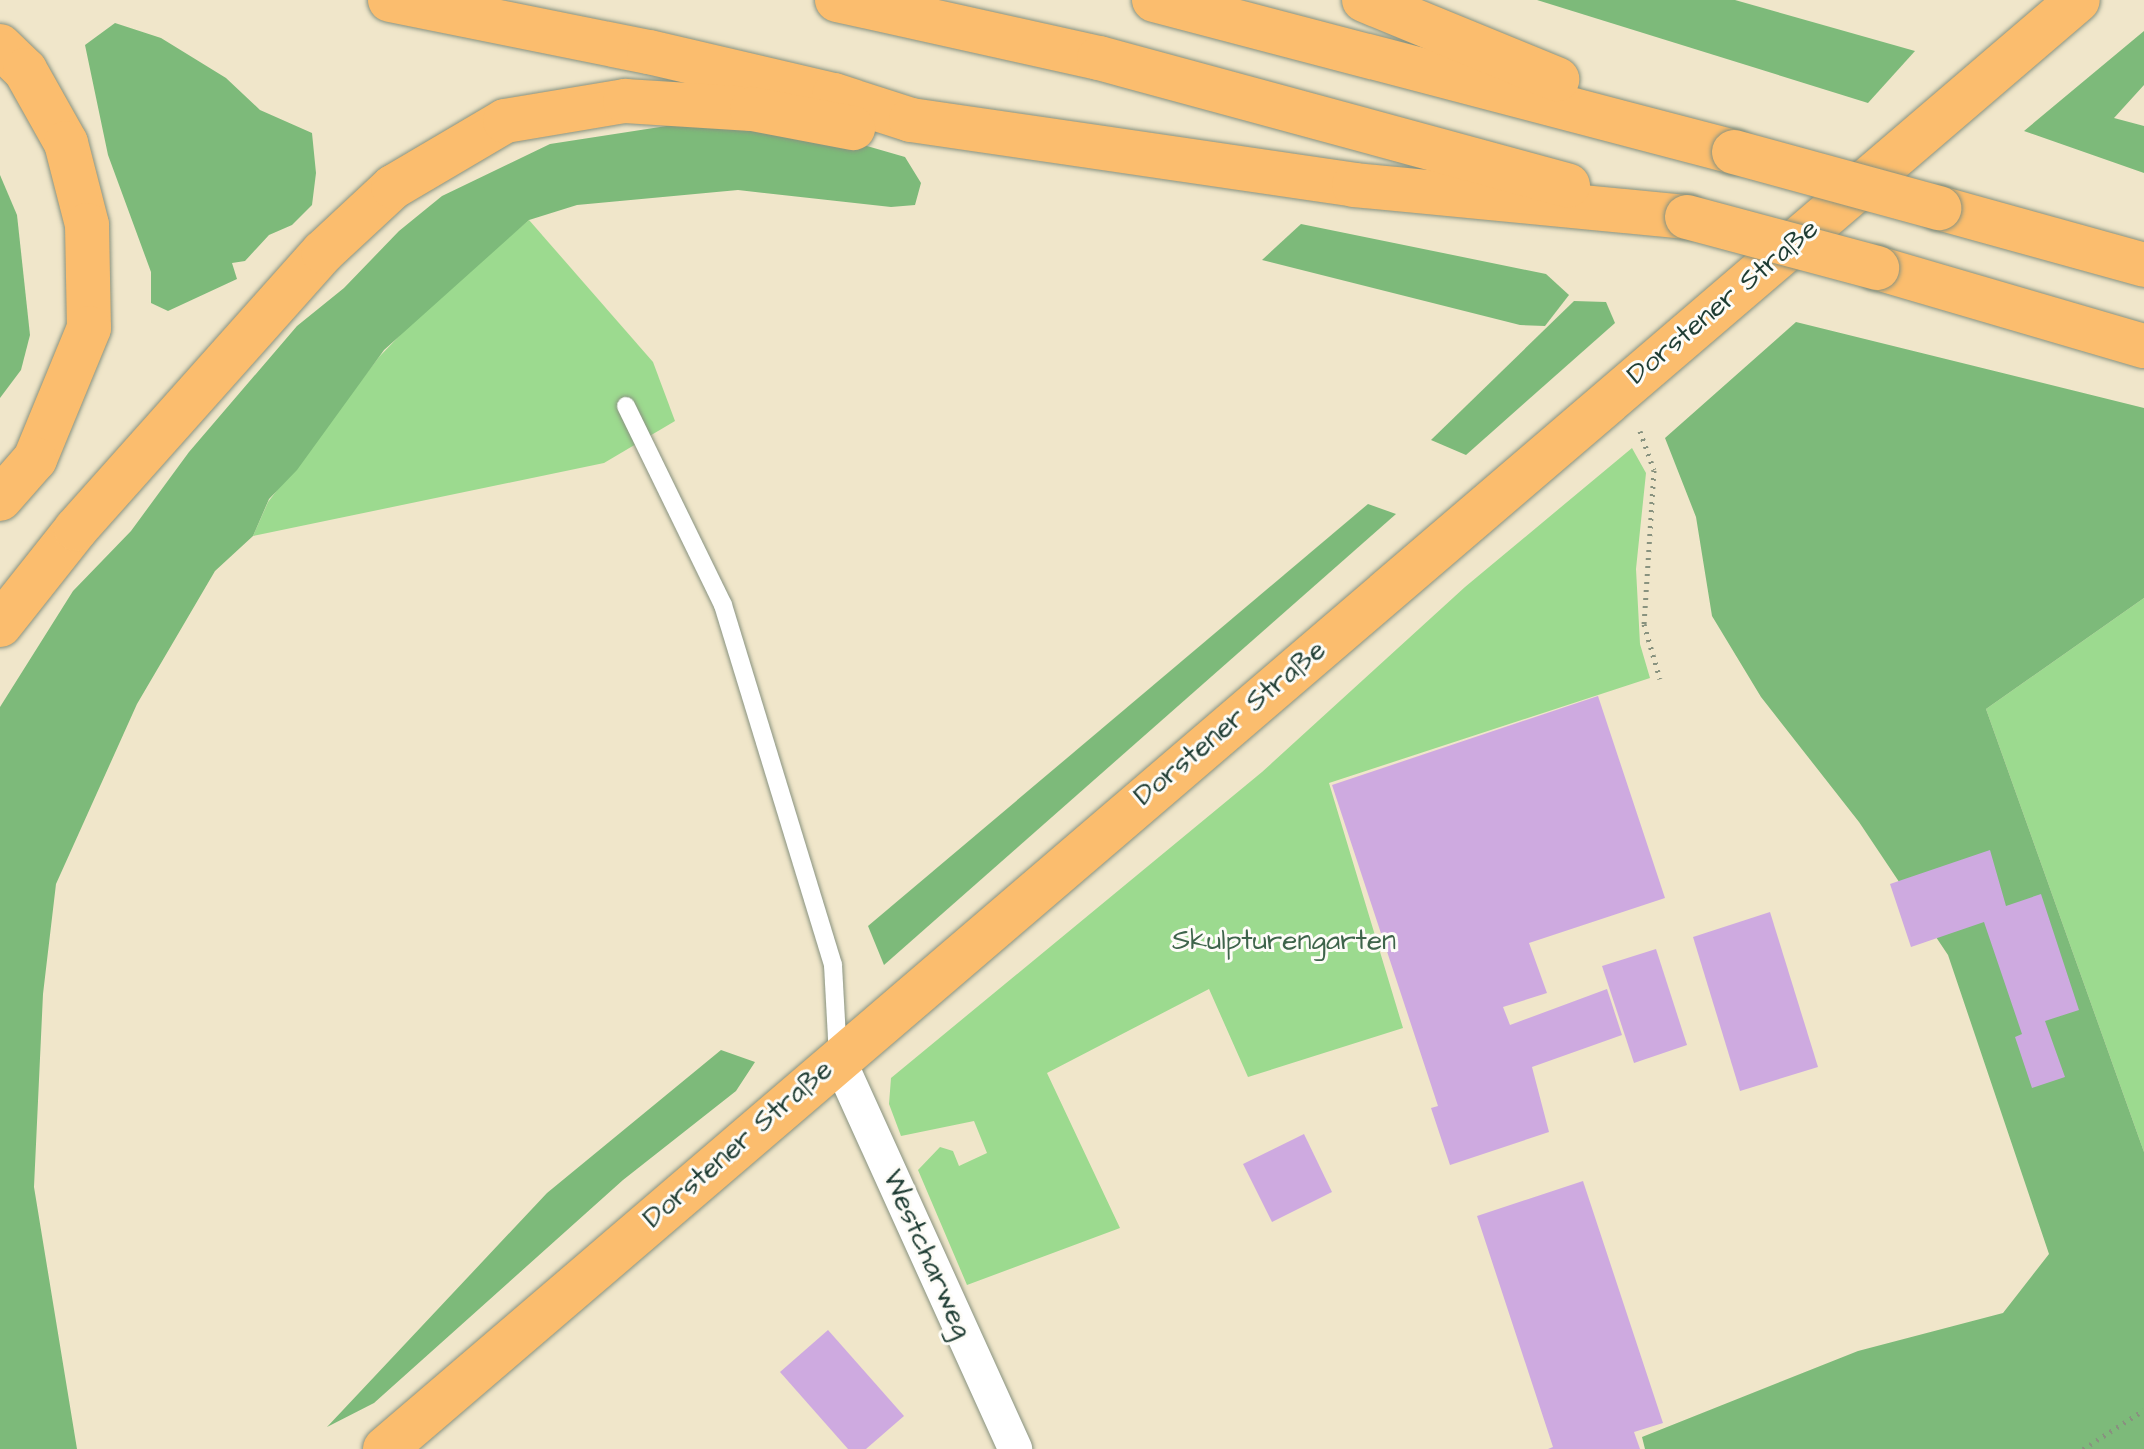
<!DOCTYPE html>
<meta charset="utf-8">
<style>
body{margin:0}
#map{position:relative;width:2144px;height:1449px;overflow:hidden;background:#f0e6ca;font-family:"Architects Daughter",sans-serif}
div>[style]{position:absolute}
.green>*{inset:0;background:#9cda8f}
.forest>*{inset:0;background:#7dba7a}
.building>*{inset:0;background:#ceaae0}
.path>*{height:5px;margin-top:-2.5px;transform-origin:0;background:repeating-linear-gradient(90deg,#88927f 0 2px,transparent 0 8px)}
.roads{filter:drop-shadow(0 0 2px #88927f) drop-shadow(0 0 2px #88927f)}
.service>*{height:18px;margin:-9px;padding:0 9px;transform-origin:9px;border-radius:9px;background:#fff}
.minor>*{height:34px;margin:-17px;padding:0 17px;transform-origin:17px;border-radius:17px;background:#fff}
.primary>*{height:44px;margin:-22px;padding:0 22px;transform-origin:22px;border-radius:22px;background:#fbbd6e}
.motorway>*{height:44px;margin:-22px;padding:0 22px;transform-origin:22px;border-radius:22px;background:#fbbd6e}
.bridges{filter:drop-shadow(0 0 2px #88927f) drop-shadow(0 0 2px #88927f)}
.motorway-bridge>*{height:44px;margin:-22px;padding:0 22px;transform-origin:22px;border-radius:22px;background:#fbbd6e}
span{translate:-50% -50%;white-space:nowrap;text-align:center;line-height:1.15;-webkit-text-stroke:6px #fdfcf7;paint-order:stroke}
.street-label{font-size:28px;color:#1f3d34}
.park-label{font-size:28px;color:#3e644b}
</style>
<div id="map">
<div class="green">
<i style="clip-path:polygon(529px 220px,653px 362px,675px 421px,604px 463px,253px 536px,268px 502px,379px 357px,433px 301px)"></i>
<i style="clip-path:polygon(1632px 448px,1646px 473px,1636px 569px,1640px 644px,1650px 678px,1329px 783px,1403px 1028px,1248px 1077px,1209px 989px,1047px 1073px,1120px 1228px,967px 1285px,918px 1170px,940px 1147px,953px 1151px,959px 1166px,987px 1153px,974px 1121px,901px 1136px,889px 1104px,891px 1078px,1262px 772px,1465px 587px)"></i>
<i style="clip-path:polygon(2144px 598px,2144px 1152px,1986px 709px)"></i>
</div>
<div class="forest">
<i style="clip-path:polygon(1537px 0,1735px 0,1915px 51px,1868px 103px)"></i>
<i style="clip-path:polygon(115px 23px,161px 38px,226px 78px,260px 110px,312px 133px,316px 173px,312px 205px,292px 225px,269px 235px,245px 261px,232px 263px,237px 279px,168px 311px,151px 303px,151px 272px,108px 155px,85px 45px)"></i>
<i style="clip-path:polygon(2144px 31px,2144px 85px,2114px 118px,2144px 126px,2144px 173px,2024px 131px)"></i>
<i style="clip-path:polygon(673px 125px,768px 129px,860px 144px,905px 157px,921px 183px,915px 205px,891px 207px,738px 190px,577px 205px,529px 220px,384px 350px,297px 470px,269px 499px,253px 536px,215px 571px,137px 704px,56px 884px,43px 994px,34px 1187px,77px 1449px,0 1449px,0 707px,73px 591px,131px 531px,189px 452px,297px 326px,344px 288px,399px 231px,442px 196px,550px 144px)"></i>
<i style="clip-path:polygon(0 175px,17px 215px,30px 335px,21px 370px,0 398px)"></i>
<i style="clip-path:polygon(1301px 224px,1546px 274px,1569px 295px,1545px 326px,1520px 325px,1262px 260px)"></i>
<i style="clip-path:polygon(1574px 301px,1606px 302px,1615px 323px,1466px 455px,1431px 440px)"></i>
<i style="clip-path:polygon(1796px 322px,2144px 408px,2144px 598px,1986px 709px,2144px 1152px,2144px 1449px,1645px 1449px,1642px 1437px,1858px 1351px,2003px 1313px,2049px 1254px,1948px 955px,1859px 822px,1761px 697px,1712px 616px,1696px 517px,1665px 438px)"></i>
<i style="clip-path:polygon(1368px 504px,1396px 514px,884px 965px,868px 926px)"></i>
<i style="clip-path:polygon(721px 1050px,755px 1062px,736px 1091px,623px 1180px,374px 1403px,327px 1427px,547px 1193px)"></i>
</div>
<div class="building">
<i style="clip-path:polygon(1598px 696px,1665px 898px,1529px 943px,1547px 993px,1503px 1007px,1510px 1025px,1607px 989px,1622px 1035px,1532px 1067px,1549px 1132px,1450px 1165px,1431px 1108px,1438px 1106px,1332px 785px)"></i>
<i style="clip-path:polygon(1990px 850px,2006px 906px,2041px 894px,2079px 1010px,2045px 1021px,2065px 1077px,2032px 1088px,2015px 1037px,2022px 1034px,1984px 922px,1911px 947px,1890px 884px)"></i>
<i style="clip-path:polygon(1770px 912px,1818px 1067px,1740px 1091px,1693px 937px)"></i>
<i style="clip-path:polygon(1656px 949px,1687px 1045px,1634px 1063px,1602px 966px)"></i>
<i style="clip-path:polygon(1304px 1134px,1332px 1192px,1272px 1222px,1243px 1164px)"></i>
<i style="clip-path:polygon(1583px 1181px,1663px 1423px,1634px 1432px,1640px 1449px,1548px 1449px,1553px 1447px,1477px 1216px)"></i>
<i style="clip-path:polygon(828px 1330px,904px 1416px,866px 1449px,848px 1449px,780px 1372px)"></i>
</div>
<div class="path">
<i style="left:1640px;top:431px;width:41px;rotate:70.3deg"></i>
<i style="left:1654px;top:470px;width:154px;rotate:93.7deg"></i>
<i style="left:1644px;top:624px;width:57px;rotate:73.8deg"></i>
<i style="left:2083px;top:1449px;width:72px;rotate:-32.6deg"></i>
</div>
<div class="roads">
<div class="service">
<i style="left:626px;top:406px;width:221px;rotate:64deg"></i>
<i style="left:723px;top:605px;width:376px;rotate:73deg"></i>
<i style="left:833px;top:965px;width:91px;rotate:86.9deg"></i>
</div>
<div class="minor">
<i style="left:838px;top:1058px;width:429px;rotate:65.6deg"></i>
</div>
<div class="primary">
<i style="left:385px;top:1449px;width:2228px;rotate:-40.56deg"></i>
</div>
<div class="motorway">
<i style="left:390px;top:0;width:264px;rotate:11.4deg"></i>
<i style="left:649px;top:52px;width:190px;rotate:13.1deg"></i>
<i style="left:834px;top:95px;width:81px;rotate:18deg"></i>
<i style="left:911px;top:120px;width:448px;rotate:8.3deg"></i>
<i style="left:1354px;top:185px;width:335px;rotate:5.5deg"></i>
<i style="left:837px;top:0;width:268px;rotate:12.5deg"></i>
<i style="left:1099px;top:58px;width:486px;rotate:15.2deg"></i>
<i style="left:1154px;top:0;width:600px;rotate:14.69deg"></i>
<i style="left:1364px;top:0;width:209px;rotate:22.3deg"></i>
<i style="left:0;top:46px;width:35px;rotate:44deg"></i>
<i style="left:25px;top:70px;width:84px;rotate:60.7deg"></i>
<i style="left:66px;top:143px;width:85px;rotate:75.6deg"></i>
<i style="left:87px;top:225px;width:103px;rotate:88.9deg"></i>
<i style="left:89px;top:328px;width:142px;rotate:112.4deg"></i>
<i style="left:35px;top:459px;width:53px;rotate:131.2deg"></i>
<i style="left:1939px;top:208px;width:213px;rotate:15.5deg"></i>
<i style="left:1877px;top:268px;width:278px;rotate:16.3deg"></i>
<i style="left:0;top:625px;width:122px;rotate:-51.6deg"></i>
<i style="left:76px;top:529px;width:371px;rotate:-48.3deg"></i>
<i style="left:323px;top:252px;width:96px;rotate:-42.9deg"></i>
<i style="left:393px;top:187px;width:130px;rotate:-30.5deg"></i>
<i style="left:505px;top:121px;width:122px;rotate:-9.5deg"></i>
<i style="left:625px;top:101px;width:127px;rotate:3.6deg"></i>
<i style="left:752px;top:109px;width:103px;rotate:10.7deg"></i>
</div>
</div>
<div class="bridges">
<div class="motorway-bridge">
<i style="left:1734px;top:152px;width:213px;rotate:15.3deg"></i>
<i style="left:1687px;top:217px;width:197px;rotate:15deg"></i>
</div>
</div>
<div class="street-label">
<span style="left:1723px;top:302px;rotate:-40deg">Dorstener Straße</span>
<span style="left:1230px;top:723px;rotate:-40deg">Dorstener Straße</span>
<span style="left:738px;top:1144px;rotate:-41deg">Dorstener Straße</span>
<span style="left:927px;top:1254px;rotate:66deg">Westcharweg</span>
</div>
<div class="park-label">
<span style="left:1284px;top:941px">Skulpturengarten</span>
</div>
</div>
